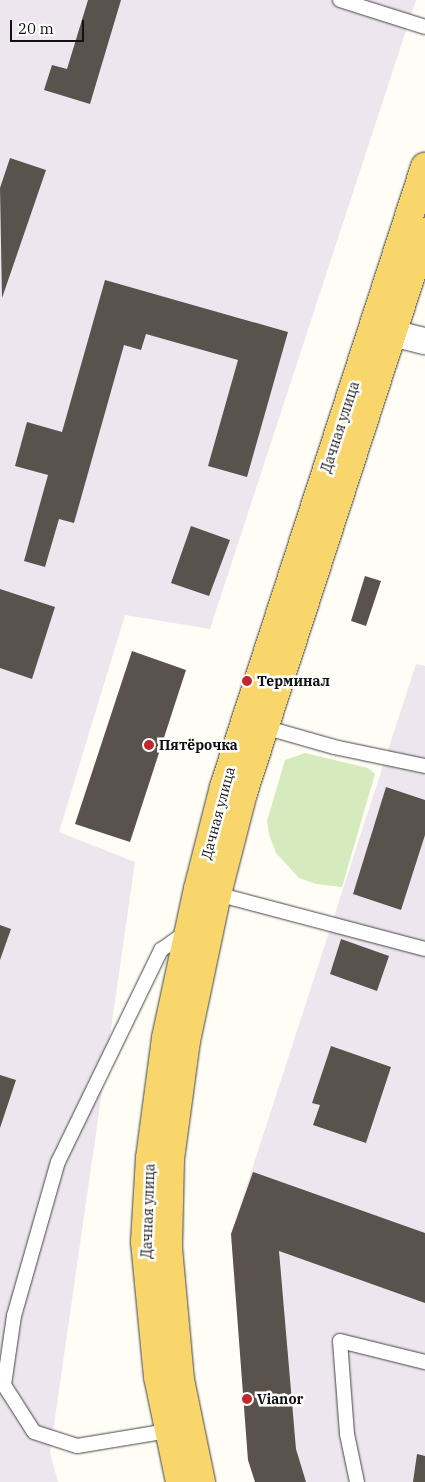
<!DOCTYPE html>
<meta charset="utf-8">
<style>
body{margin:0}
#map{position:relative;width:425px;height:1482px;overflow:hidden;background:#fffdf5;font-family:"IBM Plex Serif",serif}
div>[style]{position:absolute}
.industrial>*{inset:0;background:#eee6ef}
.green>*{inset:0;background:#d5ebbd}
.building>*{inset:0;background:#5a524d}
.roads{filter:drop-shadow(0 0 1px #444) drop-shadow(0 0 1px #444)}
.service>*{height:14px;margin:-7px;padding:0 7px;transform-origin:7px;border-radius:7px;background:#fff}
.minor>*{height:26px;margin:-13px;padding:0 13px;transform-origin:13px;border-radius:13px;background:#fff}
.primary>*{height:28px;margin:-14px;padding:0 14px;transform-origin:14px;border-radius:14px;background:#f9d66b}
.dots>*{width:14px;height:14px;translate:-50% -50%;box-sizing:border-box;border:2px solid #fff;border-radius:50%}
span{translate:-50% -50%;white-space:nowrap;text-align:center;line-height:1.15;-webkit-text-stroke:5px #fff;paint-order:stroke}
.street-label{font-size:14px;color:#111}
.poi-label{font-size:14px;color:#111;font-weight:700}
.left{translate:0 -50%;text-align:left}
.scale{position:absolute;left:10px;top:20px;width:74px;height:22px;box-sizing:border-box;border:2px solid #111;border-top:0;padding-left:6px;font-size:15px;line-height:18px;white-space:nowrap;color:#111;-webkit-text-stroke:4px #fff;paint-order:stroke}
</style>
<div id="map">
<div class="industrial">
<i style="clip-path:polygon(0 0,416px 0,210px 629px,125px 615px,59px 832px,135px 862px,50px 1453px,58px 1482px,0 1482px)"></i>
<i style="clip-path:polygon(416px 664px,425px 666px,425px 1482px,255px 1482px,248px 1460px,231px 1234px)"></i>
</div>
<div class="green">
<i style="clip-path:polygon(305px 753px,368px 768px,375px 774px,342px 887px,316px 884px,299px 878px,276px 853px,269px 834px,267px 821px,285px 760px)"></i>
</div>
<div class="building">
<i style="clip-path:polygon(88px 0,121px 0,90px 104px,44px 90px,52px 65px,67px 69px)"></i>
<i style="clip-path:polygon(10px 158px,46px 170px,2px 298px,0 188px)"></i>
<i style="clip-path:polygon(105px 280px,288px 332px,247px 477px,208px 466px,238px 360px,146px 334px,141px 350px,124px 345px,74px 523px,59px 519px,45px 567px,24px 561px,48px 475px,15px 466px,27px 422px,62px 432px)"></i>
<i style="clip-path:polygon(191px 526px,230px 540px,209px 596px,171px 583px)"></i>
<i style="clip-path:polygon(365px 576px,381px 581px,366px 626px,351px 621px)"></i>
<i style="clip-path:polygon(0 589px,55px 607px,32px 679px,0 668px)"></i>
<i style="clip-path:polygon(132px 651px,186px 670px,130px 842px,75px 824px)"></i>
<i style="clip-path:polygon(386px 787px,425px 800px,425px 835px,401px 910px,353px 894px)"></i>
<i style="clip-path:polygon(0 925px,11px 929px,0 960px)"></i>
<i style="clip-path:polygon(341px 939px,389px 956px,377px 991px,330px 974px)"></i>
<i style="clip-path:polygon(331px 1046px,391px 1067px,366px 1143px,313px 1125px,320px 1105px,312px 1103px)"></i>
<i style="clip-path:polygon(0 1075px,16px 1080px,0 1128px)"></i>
<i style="clip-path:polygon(253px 1172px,425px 1233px,425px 1303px,279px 1251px,296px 1449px,306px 1482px,255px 1482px,248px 1460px,231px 1234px)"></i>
<i style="clip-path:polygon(417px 1454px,425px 1456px,425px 1482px,413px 1482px)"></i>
</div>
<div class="roads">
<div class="service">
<i style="left:340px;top:0;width:89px;rotate:17.6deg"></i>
<i style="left:264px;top:727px;width:73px;rotate:15.9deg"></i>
<i style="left:334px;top:747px;width:93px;rotate:11.8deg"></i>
<i style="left:217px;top:894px;width:215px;rotate:14.8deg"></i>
<i style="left:168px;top:1431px;width:92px;rotate:170.6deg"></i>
<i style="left:77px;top:1446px;width:45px;rotate:-162deg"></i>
<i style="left:34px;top:1432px;width:56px;rotate:-122.6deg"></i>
<i style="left:4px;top:1385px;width:70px;rotate:-81.8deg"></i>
<i style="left:14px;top:1316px;width:160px;rotate:-74.1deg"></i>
<i style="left:58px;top:1162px;width:236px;rotate:-64.1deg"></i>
<i style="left:161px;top:950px;width:33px;rotate:-35deg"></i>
<i style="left:357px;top:1482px;width:49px;rotate:-101.8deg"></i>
<i style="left:347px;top:1434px;width:93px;rotate:-94.3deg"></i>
<i style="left:340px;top:1341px;width:88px;rotate:13.9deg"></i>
</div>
<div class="minor">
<i style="left:392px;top:333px;width:34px;rotate:14deg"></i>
</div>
<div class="primary">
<i style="left:180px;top:1482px;width:107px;rotate:-101.8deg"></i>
<i style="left:158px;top:1377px;width:136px;rotate:-95.5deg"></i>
<i style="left:145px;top:1242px;width:84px;rotate:-86.6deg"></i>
<i style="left:150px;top:1158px;width:121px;rotate:-82.4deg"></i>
<i style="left:166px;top:1038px;width:152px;rotate:-77.9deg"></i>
<i style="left:198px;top:889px;width:105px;rotate:-75.7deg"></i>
<i style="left:224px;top:787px;width:652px;rotate:-72.04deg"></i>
<i style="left:201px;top:1482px;width:104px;rotate:-101.6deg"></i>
<i style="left:180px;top:1380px;width:134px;rotate:-95.2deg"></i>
<i style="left:168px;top:1247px;width:88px;rotate:-88.7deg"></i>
<i style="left:170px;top:1159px;width:119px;rotate:-82.3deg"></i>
<i style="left:186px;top:1041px;width:150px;rotate:-78.1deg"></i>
<i style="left:217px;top:894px;width:104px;rotate:-75.6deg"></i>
<i style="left:243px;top:793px;width:590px;rotate:-72.03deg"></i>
</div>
</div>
<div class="dots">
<i style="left:247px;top:681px;background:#c4262e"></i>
<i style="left:149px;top:745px;background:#c4262e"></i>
<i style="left:247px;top:1399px;background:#c4262e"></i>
</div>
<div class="street-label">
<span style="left:340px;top:427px;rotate:-72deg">Дачная улица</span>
<span style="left:218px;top:813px;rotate:-75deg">Дачная улица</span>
<span style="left:148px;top:1211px;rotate:-88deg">Дачная улица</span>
</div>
<div class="poi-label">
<span class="left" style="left:257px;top:681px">Терминал</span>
<span class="left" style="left:159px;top:745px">Пятёрочка</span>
<span class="left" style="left:257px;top:1399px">Vianor</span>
</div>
<div class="scale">20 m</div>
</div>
